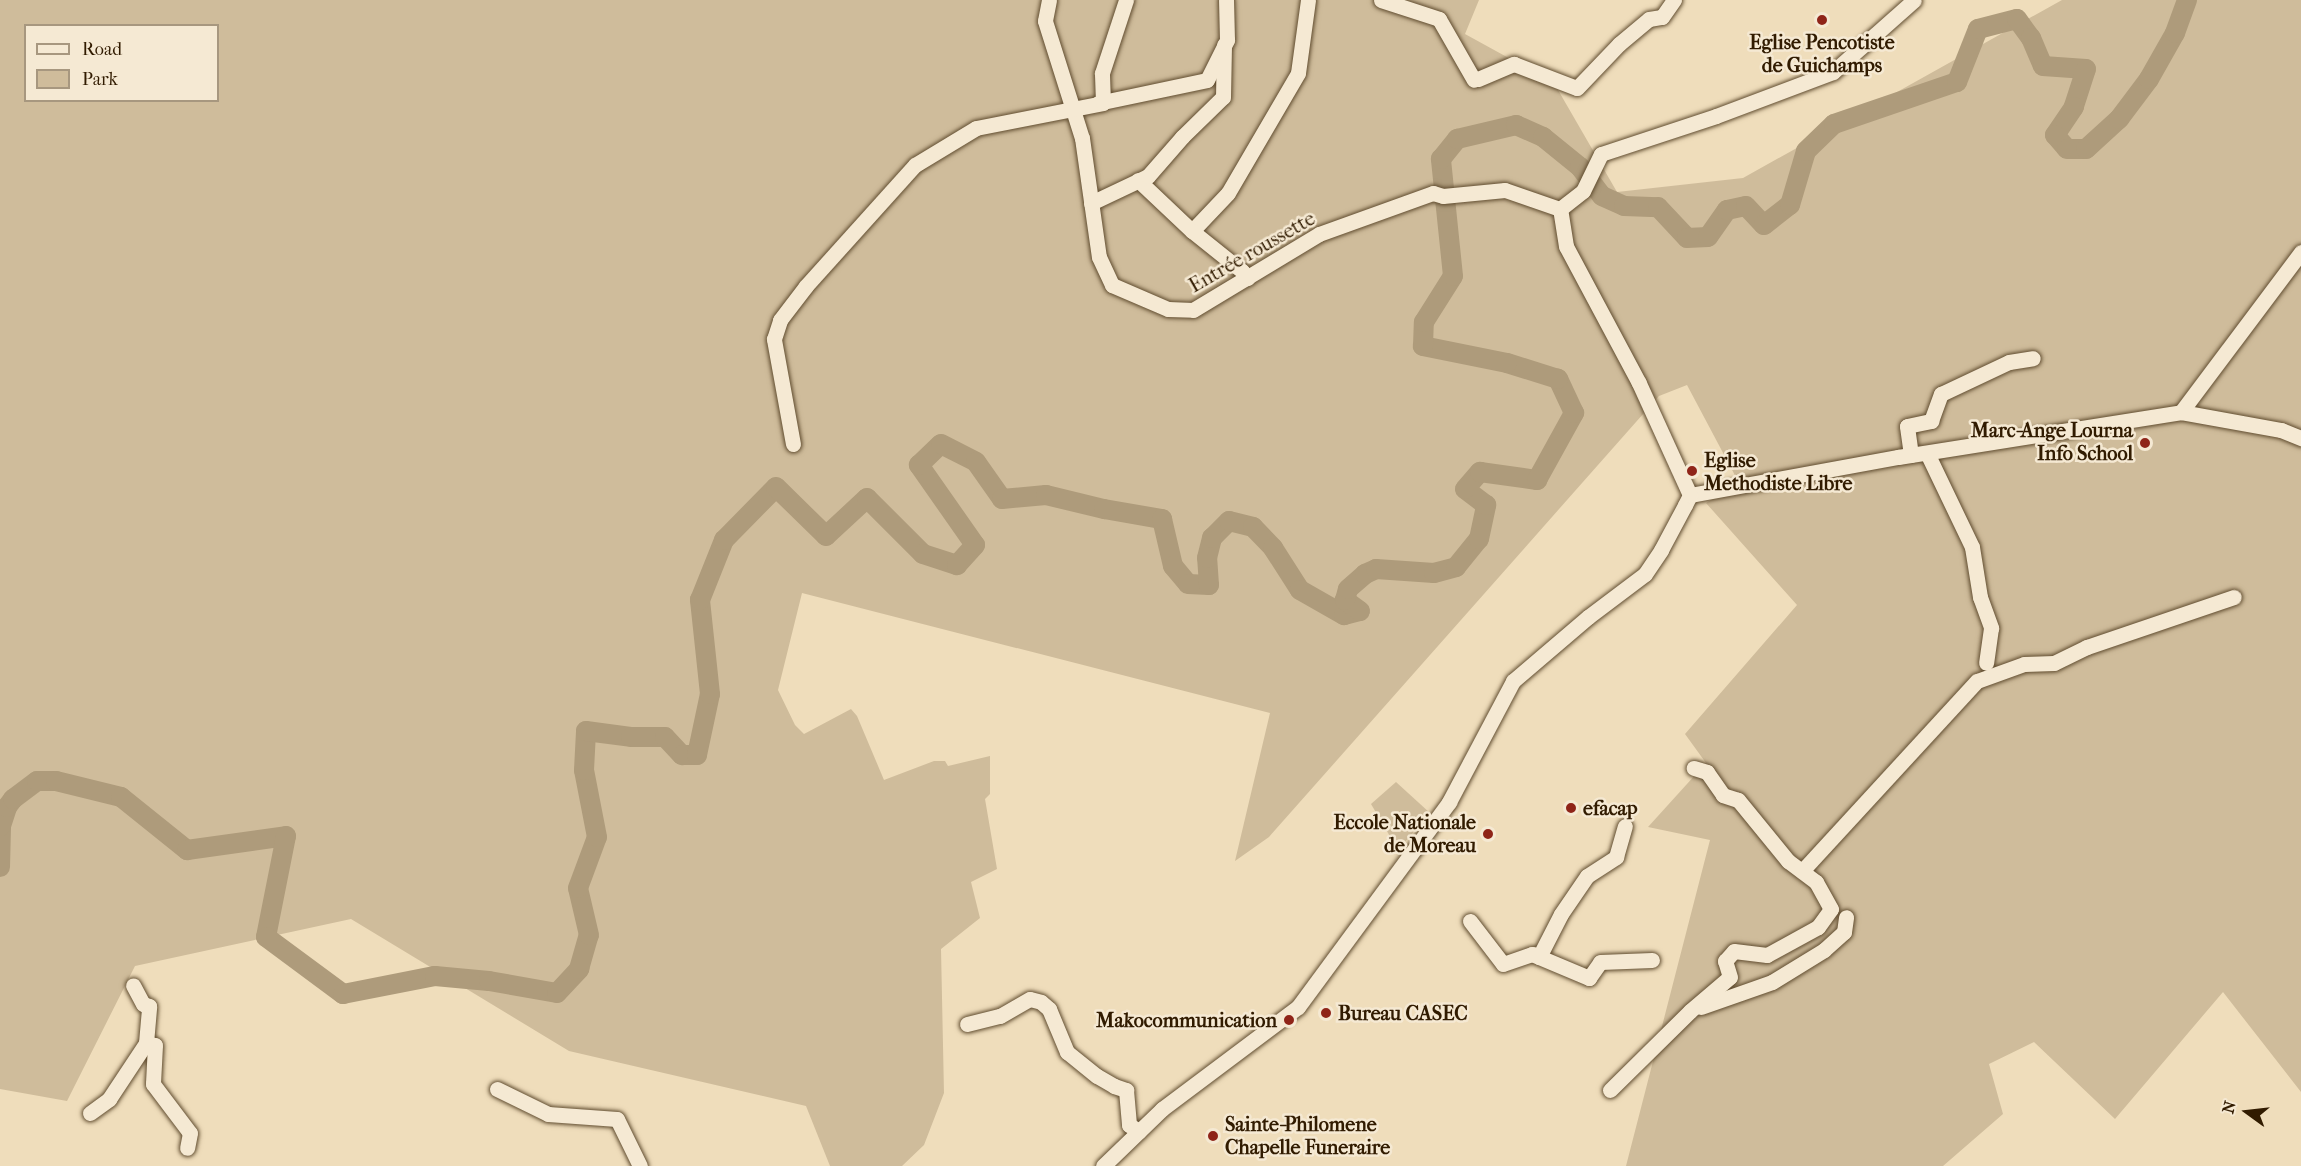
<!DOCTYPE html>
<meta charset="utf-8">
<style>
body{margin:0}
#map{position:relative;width:2301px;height:1166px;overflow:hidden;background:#efddbb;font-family:"IM FELL French Canon",serif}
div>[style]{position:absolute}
.green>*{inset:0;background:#cfbc9b}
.river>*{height:20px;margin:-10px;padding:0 10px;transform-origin:10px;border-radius:10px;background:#ae9b7b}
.roads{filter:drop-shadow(0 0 2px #604c2f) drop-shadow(0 0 2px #604c2f)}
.minor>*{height:15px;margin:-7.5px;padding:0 7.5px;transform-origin:7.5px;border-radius:7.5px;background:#f5e9d3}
.dots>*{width:16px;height:16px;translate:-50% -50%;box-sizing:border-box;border:3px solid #f5e9d3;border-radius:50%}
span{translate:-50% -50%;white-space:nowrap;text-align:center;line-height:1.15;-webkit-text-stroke:5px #f5e9d3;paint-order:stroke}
.poi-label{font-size:20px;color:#311b00;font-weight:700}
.right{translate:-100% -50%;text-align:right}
.left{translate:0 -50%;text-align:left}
.street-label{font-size:20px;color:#311b00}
.legend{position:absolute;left:24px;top:24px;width:195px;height:78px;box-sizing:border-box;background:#f5e9d3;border:2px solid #a7977f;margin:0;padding:8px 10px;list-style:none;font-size:18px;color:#311b00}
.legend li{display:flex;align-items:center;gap:12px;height:30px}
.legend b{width:30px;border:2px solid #a7977f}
.north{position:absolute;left:2217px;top:1082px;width:60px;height:60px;-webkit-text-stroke:4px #f5e9d3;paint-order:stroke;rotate:285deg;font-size:16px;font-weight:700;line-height:24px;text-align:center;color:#311b00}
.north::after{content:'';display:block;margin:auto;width:21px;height:27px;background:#311b00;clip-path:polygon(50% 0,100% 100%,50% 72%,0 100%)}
</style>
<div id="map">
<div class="green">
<i style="clip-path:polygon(evenodd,0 0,1479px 0,1465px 34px,1554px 83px,1617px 192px,1743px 178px,2062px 0,2301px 0,2301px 1092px,2223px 992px,2115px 1119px,2034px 1042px,1989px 1064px,2003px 1114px,1943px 1166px,1626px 1166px,1710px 840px,1648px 827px,1706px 763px,1685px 734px,1797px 605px,1706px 503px,1739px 483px,1687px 385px,1659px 396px,1269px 837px,1235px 861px,1270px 713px,802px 593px,778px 690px,795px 725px,804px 734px,851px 709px,857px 716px,884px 780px,934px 761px,945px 761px,948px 766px,990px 756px,990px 794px,985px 799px,997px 869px,971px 882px,980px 918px,941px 949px,944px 1093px,924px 1145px,902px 1166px,830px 1166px,806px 1106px,569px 1051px,351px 919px,135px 966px,67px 1101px,0 1089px,0 0,26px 26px,218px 26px,218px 100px,26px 100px,26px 26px)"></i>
<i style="clip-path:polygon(1396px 782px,1430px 813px,1398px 850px,1371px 804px)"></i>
</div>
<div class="river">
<i style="left:0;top:867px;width:41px;rotate:-88.6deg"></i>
<i style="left:1px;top:826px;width:20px;rotate:-72deg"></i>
<i style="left:7px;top:807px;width:10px;rotate:-53deg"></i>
<i style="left:13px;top:799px;width:30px;rotate:-37deg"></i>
<i style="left:37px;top:781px;width:19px"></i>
<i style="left:56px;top:781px;width:67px;rotate:13.8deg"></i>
<i style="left:121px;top:797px;width:85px;rotate:38.8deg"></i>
<i style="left:187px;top:850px;width:100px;rotate:-8deg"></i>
<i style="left:286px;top:836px;width:103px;rotate:101.2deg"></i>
<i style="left:266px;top:937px;width:96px;rotate:36.5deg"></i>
<i style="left:343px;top:994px;width:94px;rotate:-11.1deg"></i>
<i style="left:435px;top:976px;width:54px;rotate:5.3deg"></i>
<i style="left:489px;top:981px;width:69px;rotate:10deg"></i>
<i style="left:557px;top:993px;width:33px;rotate:-47deg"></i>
<i style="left:579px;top:969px;width:35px;rotate:-74deg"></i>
<i style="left:589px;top:935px;width:48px;rotate:-103.2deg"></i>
<i style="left:578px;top:888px;width:54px;rotate:-69.6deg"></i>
<i style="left:597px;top:837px;width:68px;rotate:-101deg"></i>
<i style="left:584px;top:770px;width:39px;rotate:-87deg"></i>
<i style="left:586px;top:731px;width:45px;rotate:7.6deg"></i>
<i style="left:631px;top:737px;width:34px"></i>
<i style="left:665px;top:737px;width:25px;rotate:47deg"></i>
<i style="left:682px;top:755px;width:15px"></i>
<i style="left:697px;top:755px;width:62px;rotate:-78deg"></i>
<i style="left:710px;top:694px;width:95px;rotate:-96.1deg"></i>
<i style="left:700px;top:600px;width:65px;rotate:-68.2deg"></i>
<i style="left:724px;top:540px;width:74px;rotate:-45.5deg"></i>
<i style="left:776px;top:487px;width:70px;rotate:44.4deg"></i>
<i style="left:826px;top:536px;width:56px;rotate:-42.8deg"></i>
<i style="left:867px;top:498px;width:79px;rotate:45deg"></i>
<i style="left:923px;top:554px;width:36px;rotate:18deg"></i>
<i style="left:957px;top:565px;width:27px;rotate:-48deg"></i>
<i style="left:975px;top:545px;width:98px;rotate:-125deg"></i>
<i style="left:919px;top:465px;width:30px;rotate:-44deg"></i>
<i style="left:941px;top:444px;width:39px;rotate:27deg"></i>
<i style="left:976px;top:462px;width:45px;rotate:54.9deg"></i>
<i style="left:1002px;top:499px;width:44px;rotate:-5.2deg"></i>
<i style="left:1046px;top:495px;width:60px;rotate:13.6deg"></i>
<i style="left:1104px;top:509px;width:59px;rotate:9.8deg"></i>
<i style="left:1162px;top:519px;width:48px;rotate:76.8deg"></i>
<i style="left:1173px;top:566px;width:23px;rotate:50deg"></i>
<i style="left:1188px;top:584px;width:21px;rotate:3deg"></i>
<i style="left:1209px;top:585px;width:27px;rotate:-94deg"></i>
<i style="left:1207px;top:558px;width:21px;rotate:-76deg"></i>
<i style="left:1212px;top:538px;width:24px;rotate:-45deg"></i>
<i style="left:1229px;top:521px;width:25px;rotate:14deg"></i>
<i style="left:1253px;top:527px;width:29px;rotate:46deg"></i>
<i style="left:1273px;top:548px;width:50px;rotate:57.3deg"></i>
<i style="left:1300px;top:590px;width:51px;rotate:29.6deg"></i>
<i style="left:1344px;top:615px;width:16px;rotate:-14deg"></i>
<i style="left:1360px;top:611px;width:19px;rotate:-144deg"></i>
<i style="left:1345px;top:600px;width:11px;rotate:-75deg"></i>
<i style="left:1348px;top:589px;width:23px;rotate:-41deg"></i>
<i style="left:1365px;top:574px;width:12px;rotate:-24deg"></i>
<i style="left:1376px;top:569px;width:58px;rotate:3.9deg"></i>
<i style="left:1434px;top:573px;width:23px;rotate:-15deg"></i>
<i style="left:1456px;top:567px;width:36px;rotate:-51deg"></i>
<i style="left:1479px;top:539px;width:35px;rotate:-78deg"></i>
<i style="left:1486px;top:505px;width:26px;rotate:-143deg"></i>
<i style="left:1465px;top:489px;width:23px;rotate:-49deg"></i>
<i style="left:1480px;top:472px;width:58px;rotate:8deg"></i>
<i style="left:1537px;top:480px;width:77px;rotate:-61.1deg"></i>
<i style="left:1574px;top:413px;width:38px;rotate:-115deg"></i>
<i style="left:1558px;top:379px;width:53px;rotate:-162.6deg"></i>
<i style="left:1507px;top:363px;width:86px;rotate:-168.6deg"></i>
<i style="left:1423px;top:346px;width:24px;rotate:-88deg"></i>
<i style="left:1424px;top:322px;width:54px;rotate:-57.8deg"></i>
<i style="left:1453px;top:276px;width:118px;rotate:-95.9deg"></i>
<i style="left:1441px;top:159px;width:26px;rotate:-51deg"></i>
<i style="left:1457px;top:139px;width:61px;rotate:-13.3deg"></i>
<i style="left:1516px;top:125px;width:30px;rotate:24deg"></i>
<i style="left:1543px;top:137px;width:48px;rotate:39deg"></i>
<i style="left:1580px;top:167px;width:36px;rotate:53deg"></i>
<i style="left:1602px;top:196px;width:24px;rotate:24deg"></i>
<i style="left:1624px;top:206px;width:34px;rotate:2deg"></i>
<i style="left:1658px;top:207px;width:42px;rotate:46.9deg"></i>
<i style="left:1687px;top:238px;width:21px;rotate:-3deg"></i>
<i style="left:1708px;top:237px;width:33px;rotate:-55deg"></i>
<i style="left:1727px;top:210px;width:19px;rotate:-12deg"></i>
<i style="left:1746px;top:206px;width:26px;rotate:47deg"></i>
<i style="left:1764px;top:225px;width:33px;rotate:-38deg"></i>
<i style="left:1790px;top:205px;width:56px;rotate:-73.5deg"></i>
<i style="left:1806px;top:151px;width:39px;rotate:-44deg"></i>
<i style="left:1834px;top:124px;width:130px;rotate:-18.9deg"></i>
<i style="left:1957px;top:82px;width:57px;rotate:-68.4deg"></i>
<i style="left:1978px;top:29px;width:40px;rotate:-14.4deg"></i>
<i style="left:2017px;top:19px;width:24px;rotate:54deg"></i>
<i style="left:2031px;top:38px;width:30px;rotate:67deg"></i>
<i style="left:2043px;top:66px;width:43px;rotate:4deg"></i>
<i style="left:2086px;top:69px;width:40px;rotate:108deg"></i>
<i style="left:2074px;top:107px;width:34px;rotate:124deg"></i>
<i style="left:2055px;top:135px;width:18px;rotate:49deg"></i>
<i style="left:2067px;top:149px;width:19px"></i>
<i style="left:2086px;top:149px;width:45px;rotate:-42.3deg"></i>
<i style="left:2119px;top:119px;width:50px;rotate:-53.1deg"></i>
<i style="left:2149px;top:79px;width:53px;rotate:-60.5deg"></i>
<i style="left:2175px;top:33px;width:35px;rotate:-70deg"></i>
</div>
<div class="roads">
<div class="minor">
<i style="left:1049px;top:0;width:21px;rotate:101deg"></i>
<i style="left:1045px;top:21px;width:123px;rotate:72.5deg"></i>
<i style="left:1082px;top:138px;width:120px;rotate:81.9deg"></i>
<i style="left:1099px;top:257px;width:31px;rotate:65deg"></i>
<i style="left:1112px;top:285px;width:61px;rotate:23.2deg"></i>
<i style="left:1168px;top:309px;width:25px;rotate:2deg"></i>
<i style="left:1193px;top:310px;width:147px;rotate:-31.1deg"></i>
<i style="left:1319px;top:234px;width:121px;rotate:-19.8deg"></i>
<i style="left:1433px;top:193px;width:10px;rotate:17deg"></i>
<i style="left:1443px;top:196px;width:62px;rotate:-5.5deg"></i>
<i style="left:1505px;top:190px;width:58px;rotate:19.1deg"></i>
<i style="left:1381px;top:0;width:61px;rotate:18.1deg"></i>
<i style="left:1439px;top:19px;width:70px;rotate:60.2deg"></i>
<i style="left:1478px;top:79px;width:39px;rotate:-23deg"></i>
<i style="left:1514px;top:64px;width:67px;rotate:20.9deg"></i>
<i style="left:1577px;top:88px;width:61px;rotate:-46.3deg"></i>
<i style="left:1619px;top:44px;width:39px;rotate:-40deg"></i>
<i style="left:1649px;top:19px;width:13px;rotate:-9deg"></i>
<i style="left:1662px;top:17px;width:21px;rotate:-55deg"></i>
<i style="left:1098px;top:103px;width:111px;rotate:-11.9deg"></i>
<i style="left:1207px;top:80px;width:45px;rotate:-63.4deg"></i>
<i style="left:1227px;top:40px;width:40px;rotate:-91.4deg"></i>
<i style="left:1138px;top:180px;width:74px;rotate:43.4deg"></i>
<i style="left:1192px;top:231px;width:52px;rotate:-46.5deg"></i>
<i style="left:1228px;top:193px;width:139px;rotate:-59.7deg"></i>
<i style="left:1298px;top:73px;width:74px;rotate:-82.2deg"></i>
<i style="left:1091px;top:203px;width:63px;rotate:-25.3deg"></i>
<i style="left:1148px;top:176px;width:52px;rotate:-48.9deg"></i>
<i style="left:1182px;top:137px;width:57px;rotate:-44.3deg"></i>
<i style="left:1223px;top:97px;width:52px;rotate:-88.9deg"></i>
<i style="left:1192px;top:231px;width:64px;rotate:38.7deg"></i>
<i style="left:1242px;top:271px;width:9px;rotate:54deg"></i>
<i style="left:2181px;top:412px;width:200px;rotate:-53.1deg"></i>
<i style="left:793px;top:444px;width:107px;rotate:-100.3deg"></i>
<i style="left:774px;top:339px;width:20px;rotate:-72deg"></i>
<i style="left:780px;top:320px;width:43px;rotate:-52.6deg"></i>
<i style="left:806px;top:286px;width:163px;rotate:-48deg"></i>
<i style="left:915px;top:165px;width:71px;rotate:-31.2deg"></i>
<i style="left:976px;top:128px;width:129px;rotate:-11.1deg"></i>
<i style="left:1103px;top:103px;width:30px;rotate:-92deg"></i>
<i style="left:1102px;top:73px;width:77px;rotate:-71.8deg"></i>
<i style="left:1927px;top:453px;width:104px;rotate:64.4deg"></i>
<i style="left:1972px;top:547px;width:51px;rotate:80.9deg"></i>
<i style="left:1980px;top:597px;width:33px;rotate:70deg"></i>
<i style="left:1991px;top:628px;width:35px;rotate:98deg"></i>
<i style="left:1911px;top:455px;width:29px;rotate:-98deg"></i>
<i style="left:1907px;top:426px;width:25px;rotate:-12deg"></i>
<i style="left:1931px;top:421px;width:29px;rotate:-70deg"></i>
<i style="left:1941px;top:394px;width:75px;rotate:-25.2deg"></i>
<i style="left:2009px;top:362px;width:24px;rotate:-9deg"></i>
<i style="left:1690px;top:495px;width:211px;rotate:-10.4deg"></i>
<i style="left:1898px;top:457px;width:287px;rotate:-9deg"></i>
<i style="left:2181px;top:412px;width:102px;rotate:10.2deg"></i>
<i style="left:2281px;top:430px;width:22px;rotate:22deg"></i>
<i style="left:1802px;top:871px;width:258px;rotate:-47.4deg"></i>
<i style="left:1977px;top:681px;width:50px;rotate:-19.9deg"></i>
<i style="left:2024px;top:664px;width:30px;rotate:-2deg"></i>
<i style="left:2054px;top:663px;width:37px;rotate:-26deg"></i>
<i style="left:2087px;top:647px;width:155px;rotate:-18.8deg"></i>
<i style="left:1470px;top:921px;width:54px;rotate:52.5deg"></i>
<i style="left:1503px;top:964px;width:31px;rotate:-19deg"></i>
<i style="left:1532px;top:954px;width:62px;rotate:22.8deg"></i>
<i style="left:1589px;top:978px;width:19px;rotate:-55deg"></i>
<i style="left:1600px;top:962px;width:52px;rotate:-2.2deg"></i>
<i style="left:1539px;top:957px;width:48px;rotate:-62.9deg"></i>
<i style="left:1561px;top:914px;width:46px;rotate:-55.6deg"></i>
<i style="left:1587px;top:876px;width:35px;rotate:-33deg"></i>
<i style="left:1616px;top:857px;width:32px;rotate:-74deg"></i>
<i style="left:1701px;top:1007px;width:75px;rotate:-19.4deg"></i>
<i style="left:1772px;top:982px;width:61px;rotate:-31.6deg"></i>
<i style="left:1824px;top:950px;width:27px;rotate:-42deg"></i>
<i style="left:1844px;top:932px;width:15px;rotate:-82deg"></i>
<i style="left:967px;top:1024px;width:34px;rotate:-14deg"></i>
<i style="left:1000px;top:1016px;width:34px;rotate:-30deg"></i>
<i style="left:1030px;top:999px;width:11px;rotate:15deg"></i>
<i style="left:1041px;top:1002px;width:11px;rotate:41deg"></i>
<i style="left:1049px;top:1009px;width:47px;rotate:67.3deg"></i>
<i style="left:1067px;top:1052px;width:38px;rotate:39deg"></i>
<i style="left:1097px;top:1076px;width:20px;rotate:30deg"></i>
<i style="left:1114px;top:1086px;width:13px;rotate:18deg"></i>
<i style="left:1126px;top:1090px;width:35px;rotate:85deg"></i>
<i style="left:1129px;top:1125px;width:12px;rotate:31deg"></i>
<i style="left:146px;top:1043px;width:9px;rotate:13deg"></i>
<i style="left:155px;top:1045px;width:39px;rotate:93deg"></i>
<i style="left:153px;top:1084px;width:61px;rotate:52.9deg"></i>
<i style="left:190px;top:1133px;width:15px;rotate:101deg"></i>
<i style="left:497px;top:1089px;width:57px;rotate:26.1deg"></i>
<i style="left:548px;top:1114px;width:69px;rotate:4.1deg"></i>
<i style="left:617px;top:1119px;width:52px;rotate:63.9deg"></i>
<i style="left:1610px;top:1090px;width:112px;rotate:-44.6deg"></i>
<i style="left:1690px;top:1011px;width:52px;rotate:-40.4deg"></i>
<i style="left:1730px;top:977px;width:17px;rotate:-107deg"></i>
<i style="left:1725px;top:961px;width:13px;rotate:-48deg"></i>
<i style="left:1734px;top:951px;width:33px;rotate:7deg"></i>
<i style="left:1767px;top:955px;width:58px;rotate:-28.8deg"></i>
<i style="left:1818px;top:927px;width:22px;rotate:-54deg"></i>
<i style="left:1831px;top:909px;width:31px;rotate:-119deg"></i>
<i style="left:1816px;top:882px;width:35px;rotate:-143deg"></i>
<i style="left:1788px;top:861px;width:79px;rotate:-129.3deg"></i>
<i style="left:1738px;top:800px;width:16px;rotate:-162deg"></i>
<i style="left:1723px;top:795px;width:28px;rotate:-125deg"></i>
<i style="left:1707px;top:772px;width:14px;rotate:-163deg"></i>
<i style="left:90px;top:1113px;width:24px;rotate:-36deg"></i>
<i style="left:109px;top:1099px;width:67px;rotate:-56.5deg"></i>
<i style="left:146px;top:1043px;width:37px;rotate:-85deg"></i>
<i style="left:149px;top:1006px;width:6px;rotate:-162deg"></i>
<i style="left:143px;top:1004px;width:21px;rotate:-118deg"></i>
<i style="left:1103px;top:1166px;width:82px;rotate:-44deg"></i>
<i style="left:1162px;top:1109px;width:170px;rotate:-36.9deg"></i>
<i style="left:1298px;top:1007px;width:255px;rotate:-53.6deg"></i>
<i style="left:1449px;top:802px;width:137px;rotate:-62.1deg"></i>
<i style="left:1513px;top:681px;width:99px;rotate:-40.5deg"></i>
<i style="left:1588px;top:617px;width:71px;rotate:-37deg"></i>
<i style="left:1645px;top:574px;width:29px;rotate:-56deg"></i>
<i style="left:1661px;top:550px;width:51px;rotate:-61.9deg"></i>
<i style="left:1685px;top:505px;width:11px;rotate:-63deg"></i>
<i style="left:1690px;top:495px;width:123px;rotate:-114.5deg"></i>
<i style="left:1639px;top:383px;width:155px;rotate:-118.1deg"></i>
<i style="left:1566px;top:246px;width:37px;rotate:-99deg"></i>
<i style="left:1560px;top:209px;width:29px;rotate:-38deg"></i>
<i style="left:1583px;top:191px;width:41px;rotate:-64.1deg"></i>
<i style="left:1601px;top:154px;width:121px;rotate:-18.3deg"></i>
<i style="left:1716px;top:116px;width:125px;rotate:-20.6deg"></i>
<i style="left:1833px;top:72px;width:108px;rotate:-41.6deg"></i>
</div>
</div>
<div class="dots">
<i style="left:1822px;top:20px;background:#8f2418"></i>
<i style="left:2145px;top:443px;background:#8f2418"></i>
<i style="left:1692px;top:471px;background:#8f2418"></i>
<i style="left:1571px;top:808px;background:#8f2418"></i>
<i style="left:1488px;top:834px;background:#8f2418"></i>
<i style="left:1326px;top:1013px;background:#8f2418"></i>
<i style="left:1289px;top:1020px;background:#8f2418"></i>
<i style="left:1213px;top:1136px;background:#8f2418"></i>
</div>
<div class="poi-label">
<span style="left:1822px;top:54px">Eglise Pencotiste<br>de Guichamps</span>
<span class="right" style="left:2133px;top:442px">Marc-Ange Lourna<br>Info School</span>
<span class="left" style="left:1704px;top:472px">Eglise<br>Methodiste Libre</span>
<span class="left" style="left:1583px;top:808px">efacap</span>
<span class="right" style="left:1476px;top:834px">Eccole Nationale<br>de Moreau</span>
<span class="left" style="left:1338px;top:1013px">Bureau CASEC</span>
<span class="right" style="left:1277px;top:1020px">Makocommunication</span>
<span class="left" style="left:1225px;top:1136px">Sainte-Philomene<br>Chapelle Funeraire</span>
</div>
<div class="street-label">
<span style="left:1252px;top:252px;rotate:-30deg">Entrée roussette</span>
</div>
<ul class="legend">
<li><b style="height:8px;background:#f5e9d3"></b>Road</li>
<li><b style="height:16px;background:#cfbc9b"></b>Park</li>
</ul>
<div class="north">N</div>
</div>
